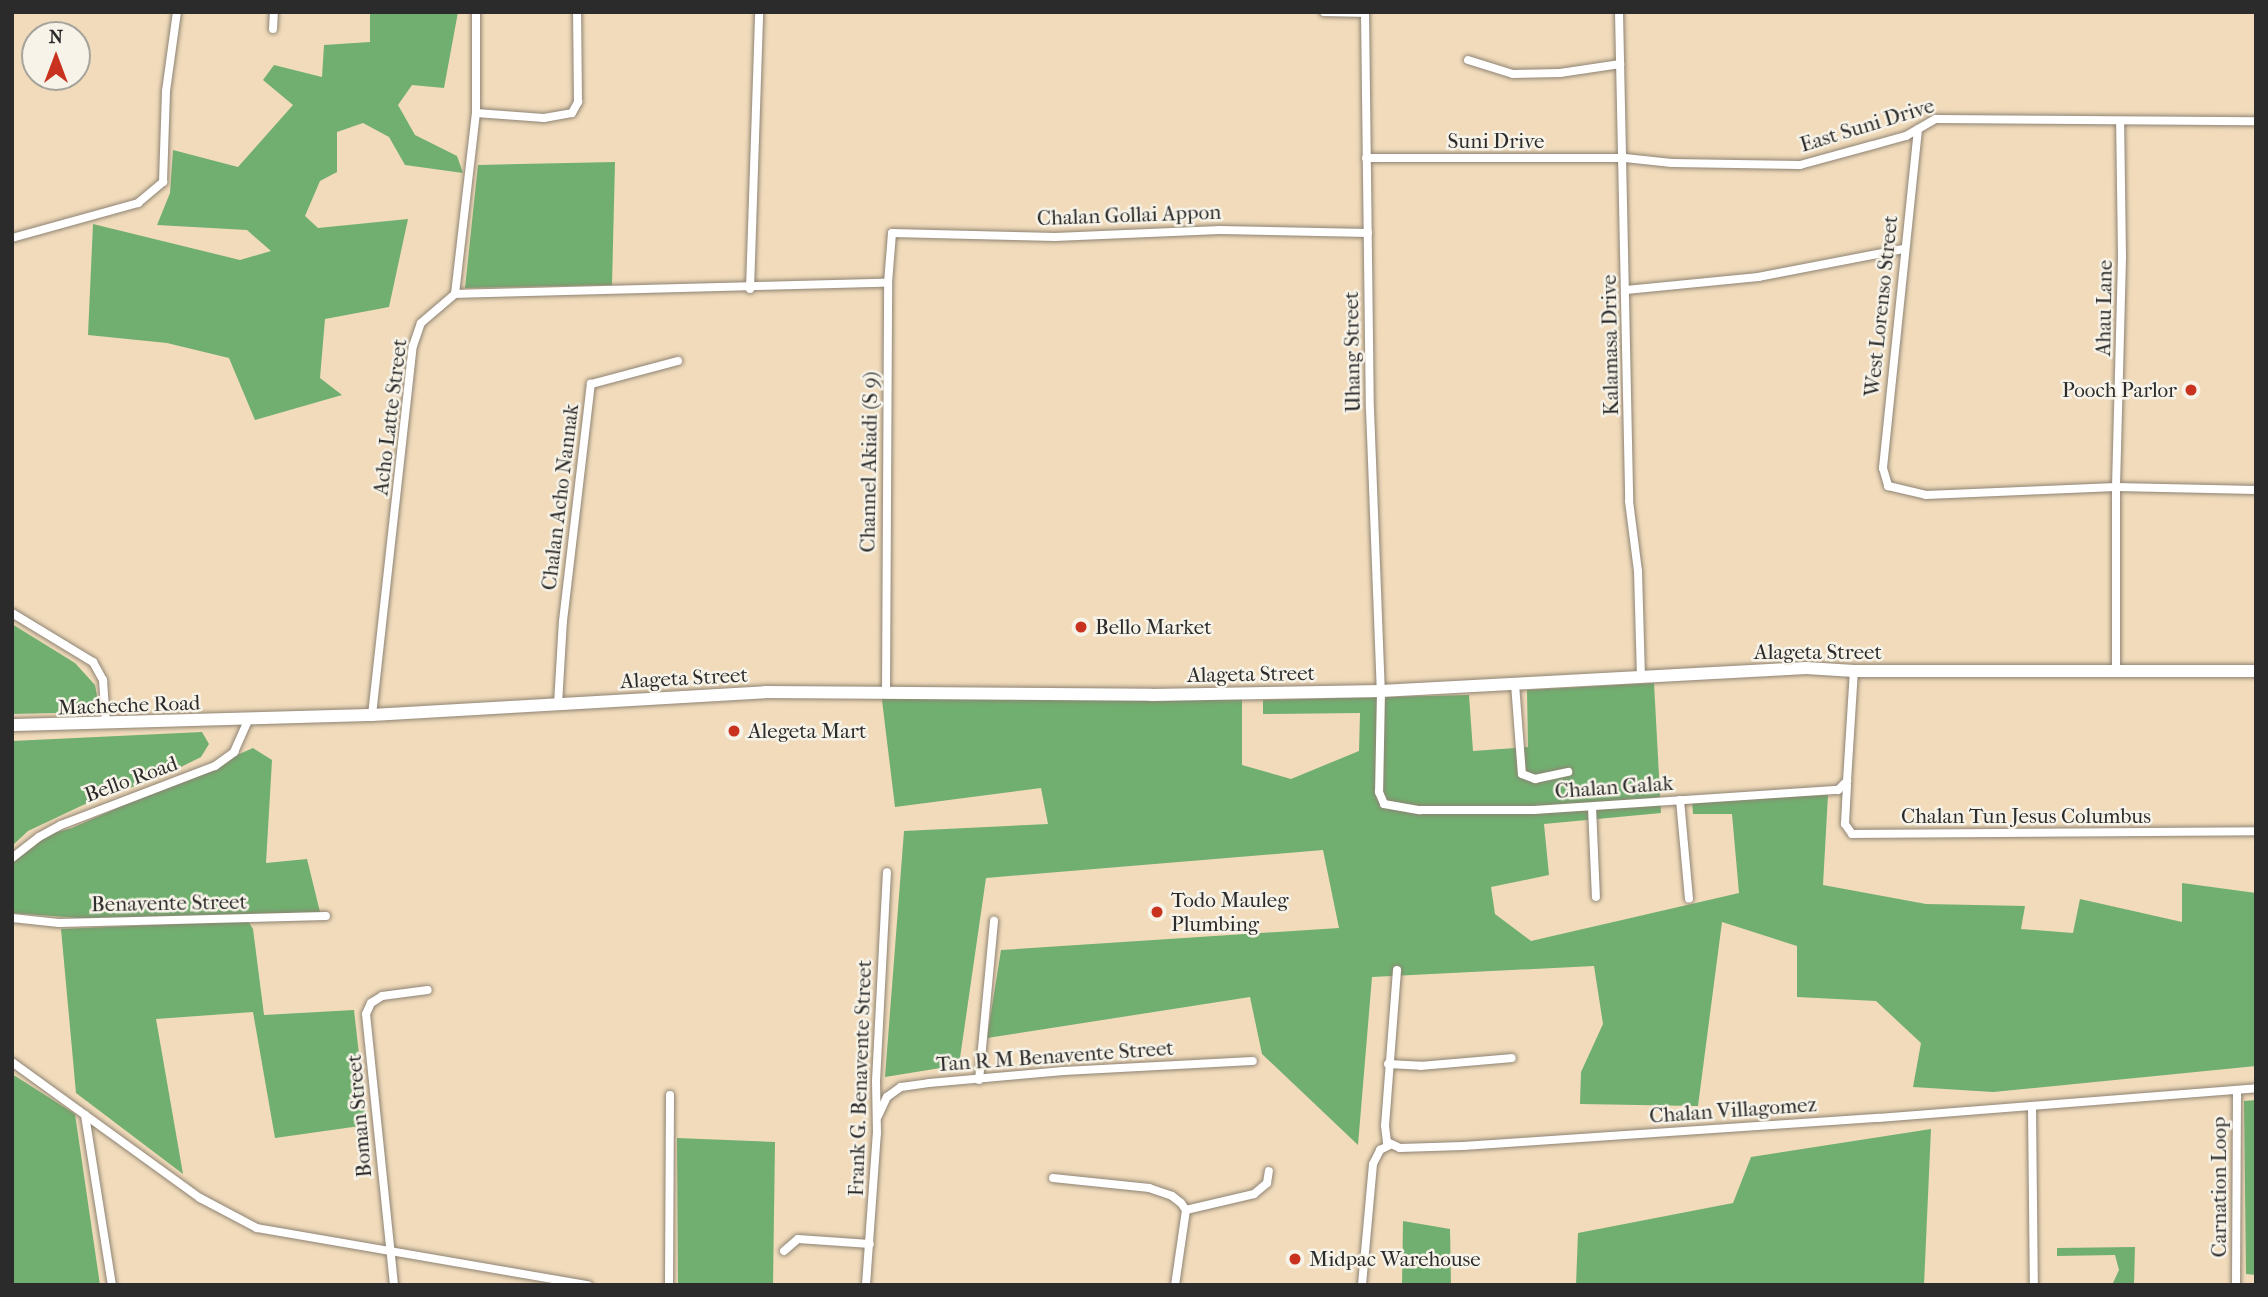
<!DOCTYPE html>
<style>
body{margin:0}
#map{position:relative;width:2268px;height:1297px;overflow:hidden;background:#f1dbbb;font-family:"IM FELL French Canon",serif}
div>[style]{position:absolute}
.forest>*{inset:0;background:#71af70}
.roads{filter:drop-shadow(0 0 2px #8e8373) drop-shadow(0 0 2px #8e8373)}
.street>*{height:8px;margin:-4px;padding:0 4px;transform-origin:4px;border-radius:4px;background:#fff}
.secondary>*{height:12px;margin:-6px;padding:0 6px;transform-origin:6px;border-radius:6px;background:#fff}
.dots>*{width:19px;height:19px;translate:-50% -50%;box-sizing:border-box;border:4px solid #f7f3e8;border-radius:50%}
span{translate:-50% -50%;white-space:nowrap;text-align:center;line-height:1.15;-webkit-text-stroke:5px #f7f3e8;paint-order:stroke}
.street-label{font-size:21px;color:#2b2b2b}
.poi-label{font-size:21px;color:#2b2b2b}
.right{translate:-100% -50%;text-align:right}
.left{translate:0 -50%;text-align:left}
.frame{position:absolute;inset:0;border:14px solid #2b2b2b;pointer-events:none}
.north{position:absolute;left:21px;top:21px;width:70px;height:70px;box-sizing:border-box;background:#f7f3e8;border:2px solid #a5a39c;border-radius:50%;rotate:0deg;font-size:19px;font-weight:700;line-height:28px;text-align:center;color:#2b2b2b}
.north::after{content:'';display:block;margin:auto;width:24px;height:32px;background:#c8321e;clip-path:polygon(50% 0,100% 100%,50% 72%,0 100%)}
</style>
<div id="map">
<div class="forest">
<i style="clip-path:polygon(370px 12px,458px 12px,444px 88px,412px 85px,398px 105px,415px 135px,457px 156px,463px 173px,405px 165px,389px 137px,363px 123px,337px 132px,337px 172px,320px 181px,305px 216px,318px 228px,408px 219px,389px 307px,325px 319px,320px 378px,342px 395px,255px 420px,229px 358px,167px 343px,88px 335px,93px 224px,240px 260px,271px 251px,247px 230px,157px 225px,170px 193px,173px 150px,238px 167px,293px 105px,263px 80px,274px 65px,322px 77px,324px 45px,370px 42px)"></i>
<i style="clip-path:polygon(615px 162px,612px 285px,465px 288px,478px 165px)"></i>
<i style="clip-path:polygon(12px 624px,75px 663px,95px 685px,100px 712px,12px 714px)"></i>
<i style="clip-path:polygon(1654px 683px,1661px 813px,1544px 824px,1549px 875px,1491px 887px,1495px 914px,1531px 941px,1739px 893px,1732px 814px,1693px 814px,1692px 801px,1828px 795px,1823px 885px,1926px 904px,2025px 906px,2021px 929px,2073px 933px,2080px 899px,2182px 922px,2182px 883px,2256px 893px,2256px 1066px,1993px 1092px,1913px 1087px,1921px 1043px,1876px 1001px,1797px 997px,1797px 946px,1722px 922px,1698px 1106px,1580px 1104px,1581px 1072px,1603px 1024px,1594px 966px,1372px 977px,1358px 1145px,1262px 1054px,1250px 997px,987px 1038px,1001px 950px,1339px 928px,1323px 850px,986px 878px,959px 1065px,885px 1077px,904px 831px,1048px 824px,1041px 788px,895px 807px,881px 692px,1242px 696px,1242px 765px,1291px 779px,1359px 751px,1360px 713px,1263px 714px,1263px 700px,1469px 695px,1473px 751px,1528px 747px,1527px 690px)"></i>
<i style="clip-path:polygon(202px 732px,209px 744px,201px 757px,165px 775px,83px 805px,28px 831px,12px 846px,12px 741px)"></i>
<i style="clip-path:polygon(253px 748px,272px 760px,266px 863px,307px 859px,320px 912px,91px 919px,12px 913px,12px 858px,39px 837px,72px 828px)"></i>
<i style="clip-path:polygon(248px 921px,253px 929px,264px 1015px,354px 1010px,367px 1125px,275px 1138px,253px 1012px,156px 1019px,183px 1174px,76px 1093px,61px 929px)"></i>
<i style="clip-path:polygon(12px 1074px,75px 1114px,100px 1285px,12px 1285px)"></i>
<i style="clip-path:polygon(2256px 1100px,2256px 1275px,2246px 1274px,2244px 1101px)"></i>
<i style="clip-path:polygon(1931px 1129px,1924px 1285px,1576px 1285px,1578px 1233px,1733px 1203px,1751px 1157px)"></i>
<i style="clip-path:polygon(677px 1138px,775px 1142px,773px 1285px,678px 1285px)"></i>
<i style="clip-path:polygon(1403px 1221px,1450px 1229px,1451px 1285px,1402px 1285px)"></i>
<i style="clip-path:polygon(2135px 1247px,2134px 1285px,2112px 1285px,2119px 1270px,2115px 1255px,2057px 1256px,2057px 1248px)"></i>
</div>
<div class="roads">
<div class="street">
<i style="left:1324px;top:12px;width:41px;rotate:1.4deg"></i>
<i style="left:1365px;top:12px;width:397px;rotate:89.3deg"></i>
<i style="left:1370px;top:409px;width:282px;rotate:87.8deg"></i>
<i style="left:1381px;top:691px;width:101px;rotate:91.1deg"></i>
<i style="left:1379px;top:792px;width:13px;rotate:67deg"></i>
<i style="left:1384px;top:804px;width:36px;rotate:10deg"></i>
<i style="left:1419px;top:810px;width:115px"></i>
<i style="left:1534px;top:810px;width:305px;rotate:-3.8deg"></i>
<i style="left:1838px;top:790px;width:13px;rotate:-45deg"></i>
<i style="left:1847px;top:781px;width:110px;rotate:-86.4deg"></i>
<i style="left:1619px;top:12px;width:489px;rotate:88.8deg"></i>
<i style="left:1629px;top:501px;width:71px;rotate:82.7deg"></i>
<i style="left:1638px;top:571px;width:105px;rotate:88.4deg"></i>
<i style="left:273px;top:29px;width:17px;rotate:-87deg"></i>
<i style="left:1468px;top:60px;width:47px;rotate:17.3deg"></i>
<i style="left:1513px;top:74px;width:47px;rotate:-1.2deg"></i>
<i style="left:1560px;top:73px;width:61px;rotate:-8.5deg"></i>
<i style="left:476px;top:113px;width:68px;rotate:4.2deg"></i>
<i style="left:544px;top:118px;width:28px;rotate:-10deg"></i>
<i style="left:572px;top:113px;width:13px;rotate:-61deg"></i>
<i style="left:578px;top:102px;width:90px;rotate:-90.6deg"></i>
<i style="left:1918px;top:129px;width:341px;rotate:95.9deg"></i>
<i style="left:1883px;top:468px;width:19px;rotate:74deg"></i>
<i style="left:1888px;top:486px;width:39px;rotate:13deg"></i>
<i style="left:1926px;top:495px;width:190px;rotate:-2.4deg"></i>
<i style="left:2116px;top:487px;width:140px;rotate:1.2deg"></i>
<i style="left:1366px;top:158px;width:259px"></i>
<i style="left:1625px;top:158px;width:47px;rotate:6.1deg"></i>
<i style="left:1672px;top:163px;width:128px;rotate:0.9deg"></i>
<i style="left:1800px;top:165px;width:110px;rotate:-15.3deg"></i>
<i style="left:1906px;top:136px;width:34px;rotate:-30deg"></i>
<i style="left:1936px;top:119px;width:320px;rotate:0.4deg"></i>
<i style="left:12px;top:238px;width:131px;rotate:-15.5deg"></i>
<i style="left:138px;top:203px;width:33px;rotate:-40deg"></i>
<i style="left:163px;top:182px;width:91px;rotate:-88.1deg"></i>
<i style="left:166px;top:91px;width:80px;rotate:-82.1deg"></i>
<i style="left:750px;top:289px;width:277px;rotate:-88.1deg"></i>
<i style="left:1626px;top:290px;width:133px;rotate:-5.6deg"></i>
<i style="left:1758px;top:277px;width:148px;rotate:-10.9deg"></i>
<i style="left:455px;top:294px;width:433px;rotate:-1.5deg"></i>
<i style="left:12px;top:613px;width:95px;rotate:31.2deg"></i>
<i style="left:93px;top:662px;width:21px;rotate:61deg"></i>
<i style="left:103px;top:680px;width:43px;rotate:86deg"></i>
<i style="left:2116px;top:671px;width:184px;rotate:-90deg"></i>
<i style="left:2116px;top:487px;width:230px;rotate:-88.5deg"></i>
<i style="left:2122px;top:257px;width:135px;rotate:-90.8deg"></i>
<i style="left:1515px;top:684px;width:90px;rotate:85.6deg"></i>
<i style="left:1522px;top:774px;width:14px;rotate:21deg"></i>
<i style="left:1535px;top:779px;width:34px;rotate:-12deg"></i>
<i style="left:886px;top:692px;width:409px;rotate:-89.7deg"></i>
<i style="left:888px;top:283px;width:50px;rotate:-85.4deg"></i>
<i style="left:892px;top:233px;width:163px;rotate:1.4deg"></i>
<i style="left:1055px;top:237px;width:165px;rotate:-2.4deg"></i>
<i style="left:1220px;top:230px;width:148px;rotate:1.2deg"></i>
<i style="left:558px;top:704px;width:83px;rotate:-86.6deg"></i>
<i style="left:563px;top:621px;width:239px;rotate:-83.3deg"></i>
<i style="left:591px;top:384px;width:90px;rotate:-14.8deg"></i>
<i style="left:372px;top:715px;width:371px;rotate:-83.7deg"></i>
<i style="left:413px;top:346px;width:24px;rotate:-71deg"></i>
<i style="left:421px;top:323px;width:45px;rotate:-40.5deg"></i>
<i style="left:455px;top:294px;width:182px;rotate:-83.4deg"></i>
<i style="left:476px;top:113px;width:101px;rotate:-90deg"></i>
<i style="left:1847px;top:785px;width:39px;rotate:93deg"></i>
<i style="left:1845px;top:824px;width:12px;rotate:55deg"></i>
<i style="left:1852px;top:834px;width:404px;rotate:-0.4deg"></i>
<i style="left:1680px;top:800px;width:99px;rotate:84.8deg"></i>
<i style="left:1592px;top:807px;width:90px;rotate:87.5deg"></i>
<i style="left:12px;top:858px;width:34px;rotate:-38deg"></i>
<i style="left:39px;top:837px;width:25px;rotate:-29deg"></i>
<i style="left:61px;top:825px;width:165px;rotate:-21deg"></i>
<i style="left:215px;top:766px;width:24px;rotate:-36deg"></i>
<i style="left:234px;top:752px;width:34px;rotate:-66deg"></i>
<i style="left:12px;top:918px;width:47px;rotate:6.1deg"></i>
<i style="left:59px;top:923px;width:267px;rotate:-1.5deg"></i>
<i style="left:1397px;top:970px;width:156px;rotate:94.4deg"></i>
<i style="left:1385px;top:1126px;width:16px;rotate:83deg"></i>
<i style="left:1387px;top:1142px;width:14px;rotate:25deg"></i>
<i style="left:1400px;top:1148px;width:63px;rotate:-1.8deg"></i>
<i style="left:1463px;top:1146px;width:417px;rotate:-3.9deg"></i>
<i style="left:1879px;top:1118px;width:378px;rotate:-4.5deg"></i>
<i style="left:12px;top:1062px;width:232px;rotate:35.9deg"></i>
<i style="left:200px;top:1198px;width:64px;rotate:27.8deg"></i>
<i style="left:257px;top:1228px;width:336px;rotate:9.8deg"></i>
<i style="left:1388px;top:1064px;width:33px;rotate:3deg"></i>
<i style="left:1421px;top:1066px;width:91px;rotate:-5deg"></i>
<i style="left:979px;top:1080px;width:160px;rotate:-84.6deg"></i>
<i style="left:2032px;top:1108px;width:177px;rotate:89.4deg"></i>
<i style="left:85px;top:1115px;width:172px;rotate:81deg"></i>
<i style="left:878px;top:1116px;width:21px;rotate:-65deg"></i>
<i style="left:887px;top:1097px;width:17px;rotate:-36deg"></i>
<i style="left:901px;top:1087px;width:28px;rotate:-8deg"></i>
<i style="left:929px;top:1083px;width:135px;rotate:-5.1deg"></i>
<i style="left:1063px;top:1071px;width:190px;rotate:-3deg"></i>
<i style="left:1053px;top:1178px;width:97px;rotate:5.9deg"></i>
<i style="left:1149px;top:1188px;width:24px;rotate:19deg"></i>
<i style="left:1172px;top:1196px;width:11px;rotate:38deg"></i>
<i style="left:1181px;top:1203px;width:9px;rotate:54deg"></i>
<i style="left:1186px;top:1210px;width:76px;rotate:98.3deg"></i>
<i style="left:1186px;top:1210px;width:70px;rotate:-13.2deg"></i>
<i style="left:1254px;top:1194px;width:17px;rotate:-40deg"></i>
<i style="left:1267px;top:1183px;width:12px;rotate:-81deg"></i>
<i style="left:784px;top:1251px;width:18px;rotate:-41deg"></i>
<i style="left:798px;top:1239px;width:72px;rotate:4deg"></i>
<i style="left:394px;top:1285px;width:272px;rotate:-95.9deg"></i>
<i style="left:366px;top:1014px;width:12px;rotate:-66deg"></i>
<i style="left:371px;top:1003px;width:13px;rotate:-32deg"></i>
<i style="left:382px;top:996px;width:46px;rotate:-7.4deg"></i>
<i style="left:669px;top:1285px;width:190px;rotate:-89.7deg"></i>
<i style="left:866px;top:1285px;width:152px;rotate:-85.9deg"></i>
<i style="left:877px;top:1133px;width:52px;rotate:-91.1deg"></i>
<i style="left:876px;top:1081px;width:209px;rotate:-87deg"></i>
<i style="left:1362px;top:1285px;width:121px;rotate:-84.8deg"></i>
<i style="left:1373px;top:1164px;width:16px;rotate:-63deg"></i>
<i style="left:1380px;top:1150px;width:11px;rotate:-27deg"></i>
<i style="left:2236px;top:1285px;width:195px;rotate:-89.7deg"></i>
</div>
<div class="secondary">
<i style="left:12px;top:725px;width:360px;rotate:-1.6deg"></i>
<i style="left:372px;top:715px;width:394px;rotate:-3.3deg"></i>
<i style="left:765px;top:692px;width:386px;rotate:0.4deg"></i>
<i style="left:1151px;top:695px;width:230px;rotate:-1deg"></i>
<i style="left:1381px;top:691px;width:426px;rotate:-3.1deg"></i>
<i style="left:1806px;top:668px;width:48px;rotate:3.6deg"></i>
<i style="left:1854px;top:671px;width:402px"></i>
</div>
</div>
<div class="dots">
<i style="left:2191px;top:390px;background:#c8321e"></i>
<i style="left:1081px;top:627px;background:#c8321e"></i>
<i style="left:734px;top:731px;background:#c8321e"></i>
<i style="left:1157px;top:912px;background:#c8321e"></i>
<i style="left:1295px;top:1259px;background:#c8321e"></i>
</div>
<div class="street-label">
<span style="left:1867px;top:125px;rotate:-17deg">East Suni Drive</span>
<span style="left:1496px;top:141px">Suni Drive</span>
<span style="left:1129px;top:215px;rotate:-2deg">Chalan Gollai Appon</span>
<span style="left:1881px;top:306px;rotate:-84deg">West Lorenso Street</span>
<span style="left:2104px;top:308px;rotate:-89deg">Ahau Lane</span>
<span style="left:1610px;top:345px;rotate:-91deg">Kalamasa Drive</span>
<span style="left:1352px;top:352px;rotate:-91deg">Uhang Street</span>
<span style="left:390px;top:417px;rotate:-83deg">Acho Latte Street</span>
<span style="left:869px;top:462px;rotate:-89deg">Channel Akiadi (S 9)</span>
<span style="left:560px;top:497px;rotate:-83deg">Chalan Acho Nannak</span>
<span style="left:1818px;top:652px">Alageta Street</span>
<span style="left:1251px;top:674px;rotate:-1deg">Alageta Street</span>
<span style="left:684px;top:678px;rotate:-3deg">Alageta Street</span>
<span style="left:129px;top:705px;rotate:-2deg">Macheche Road</span>
<span style="left:131px;top:779px;rotate:-20deg">Bello Road</span>
<span style="left:1614px;top:787px;rotate:-4deg">Chalan Galak</span>
<span style="left:2026px;top:816px">Chalan Tun Jesus Columbus</span>
<span style="left:169px;top:903px;rotate:-1deg">Benavente Street</span>
<span style="left:1055px;top:1056px;rotate:-4deg">Tan R M Benavente Street</span>
<span style="left:860px;top:1078px;rotate:-88deg">Frank G. Benavente Street</span>
<span style="left:1733px;top:1110px;rotate:-4deg">Chalan Villagomez</span>
<span style="left:359px;top:1116px;rotate:-95deg">Boman Street</span>
<span style="left:2219px;top:1187px;rotate:-90deg">Carnation Loop</span>
</div>
<div class="poi-label">
<span class="right" style="left:2177px;top:390px">Pooch Parlor</span>
<span class="left" style="left:1095px;top:627px">Bello Market</span>
<span class="left" style="left:748px;top:731px">Alegeta Mart</span>
<span class="left" style="left:1171px;top:912px">Todo Mauleg<br>Plumbing</span>
<span class="left" style="left:1309px;top:1259px">Midpac Warehouse</span>
</div>
<div class="frame"></div>
<div class="north">N</div>
</div>
